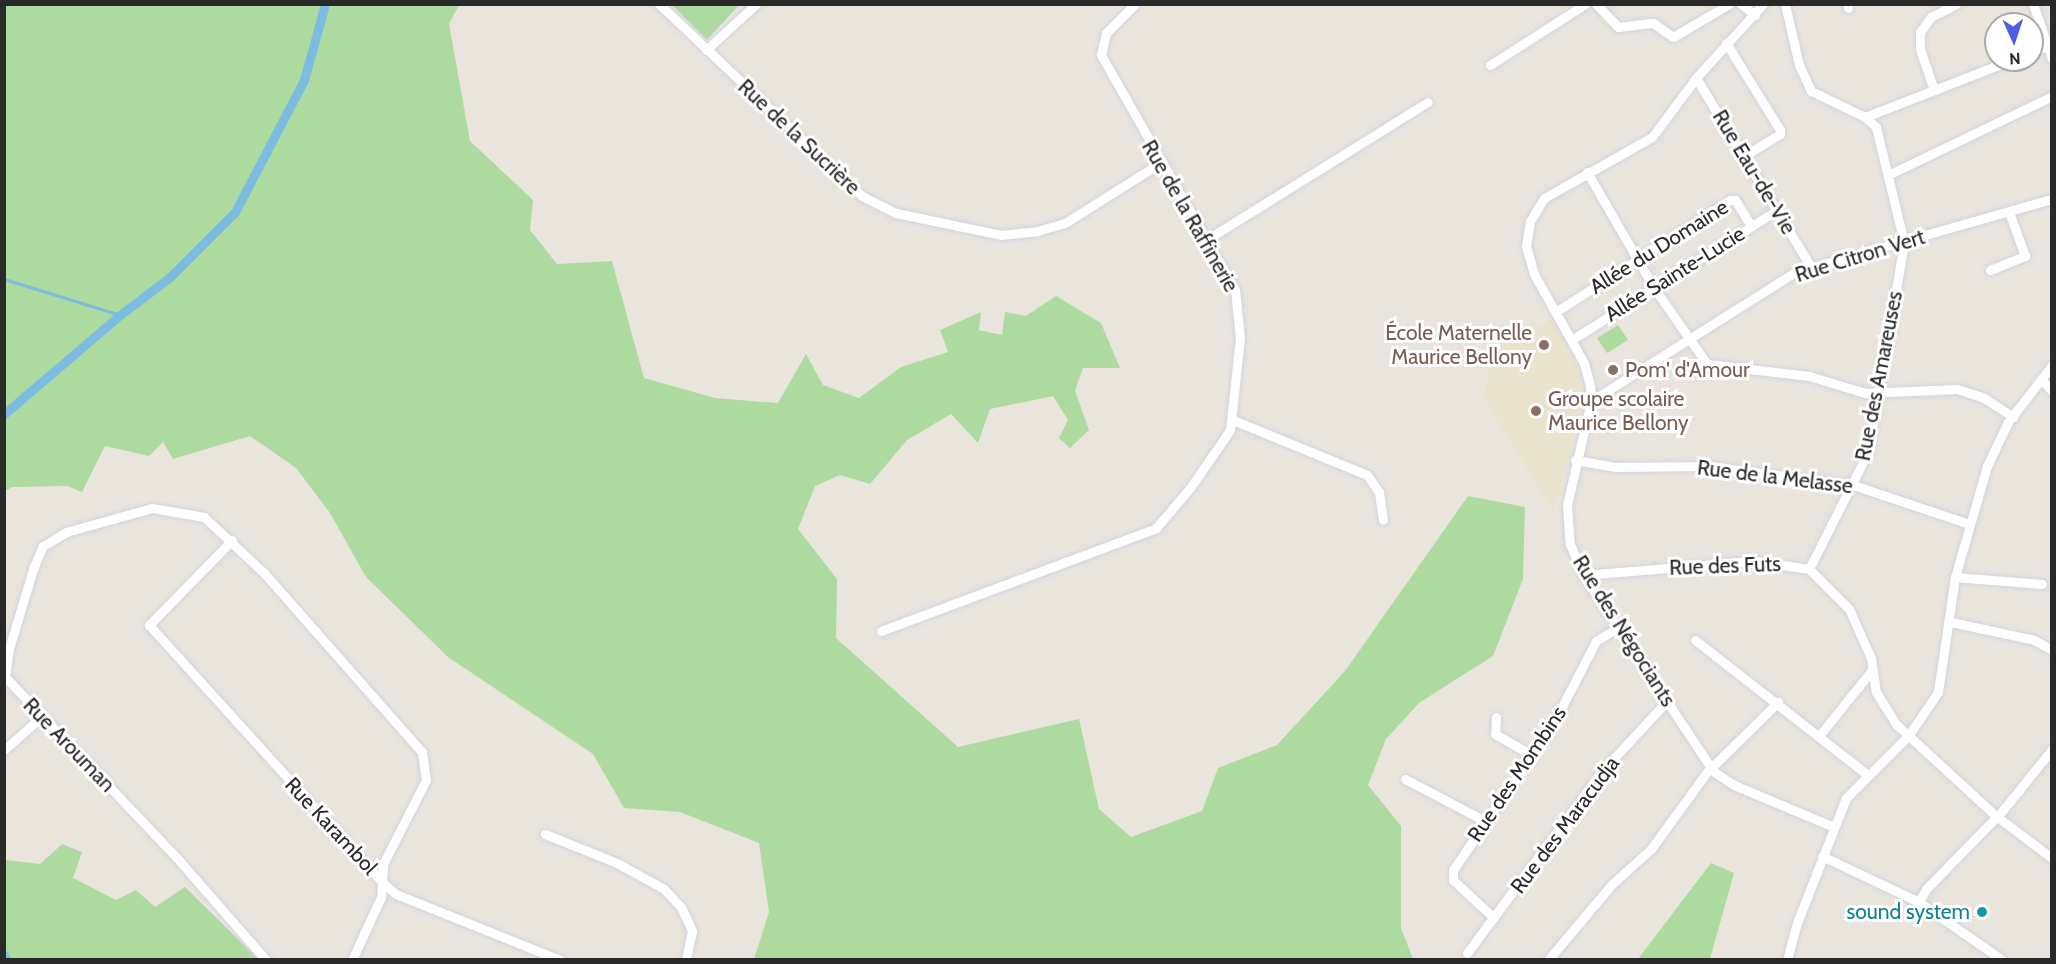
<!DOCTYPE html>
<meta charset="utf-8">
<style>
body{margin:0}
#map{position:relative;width:2056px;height:964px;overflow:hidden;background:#eae5dc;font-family:Cabin,sans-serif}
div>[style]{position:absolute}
.education>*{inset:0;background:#e9e3ce}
.green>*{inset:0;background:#adda9f}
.stream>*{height:3px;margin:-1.5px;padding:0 1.5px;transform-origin:1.5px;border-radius:1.5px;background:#7bbce0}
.canal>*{height:9px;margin:-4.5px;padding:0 4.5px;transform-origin:4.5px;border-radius:4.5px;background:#7bbce0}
.roads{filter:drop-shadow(0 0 2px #d2d3e0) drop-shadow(0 0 2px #d2d3e0)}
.minor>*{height:9px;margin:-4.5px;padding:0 4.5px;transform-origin:4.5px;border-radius:4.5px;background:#fff}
.dots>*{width:16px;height:16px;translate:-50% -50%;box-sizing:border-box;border:3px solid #fff;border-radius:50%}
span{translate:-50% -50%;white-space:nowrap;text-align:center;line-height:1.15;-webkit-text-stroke:6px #fff;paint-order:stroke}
.street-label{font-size:21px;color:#292929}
.education-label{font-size:21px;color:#785e54}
.right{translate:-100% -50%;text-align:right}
.left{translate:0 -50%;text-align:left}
.culture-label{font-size:21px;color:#0d838f}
.frame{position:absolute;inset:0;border:6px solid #292929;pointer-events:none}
.north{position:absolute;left:1984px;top:12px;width:60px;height:60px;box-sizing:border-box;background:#fff;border:2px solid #a9a9a9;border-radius:50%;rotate:177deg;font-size:16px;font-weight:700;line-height:24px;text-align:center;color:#292929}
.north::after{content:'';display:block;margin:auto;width:21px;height:27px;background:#4e5ce4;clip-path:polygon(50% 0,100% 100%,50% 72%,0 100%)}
</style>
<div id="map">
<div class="education">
<i style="clip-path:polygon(1553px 318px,1579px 365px,1585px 393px,1554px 513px,1484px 399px,1491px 357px)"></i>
</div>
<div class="green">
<i style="clip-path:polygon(5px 4px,459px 5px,449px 24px,470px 141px,533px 200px,530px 230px,557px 264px,612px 261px,644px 378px,715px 398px,778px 403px,806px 354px,823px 385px,859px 398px,901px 367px,948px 352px,940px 330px,981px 312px,979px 330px,1002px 335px,1005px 312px,1026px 316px,1056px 296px,1101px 323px,1120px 368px,1083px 368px,1075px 391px,1089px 430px,1070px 448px,1059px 438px,1068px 420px,1053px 396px,990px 409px,978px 443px,951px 414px,907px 440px,870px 484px,840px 475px,815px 486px,798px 529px,837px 579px,836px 638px,958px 747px,1079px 719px,1099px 809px,1131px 837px,1202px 811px,1218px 768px,1277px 745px,1345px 671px,1468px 496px,1525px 507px,1523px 579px,1493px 656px,1419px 703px,1386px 739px,1368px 785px,1401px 826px,1401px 928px,1413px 959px,754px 959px,769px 912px,759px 843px,680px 812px,624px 808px,593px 754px,448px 657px,366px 577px,330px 513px,296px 468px,250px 436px,173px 459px,163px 442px,149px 456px,105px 446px,82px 492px,67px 486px,12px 487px,5px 491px)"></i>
<i style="clip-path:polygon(672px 5px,739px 5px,707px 40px)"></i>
<i style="clip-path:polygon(1618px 325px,1628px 340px,1607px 353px,1597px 338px)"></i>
<i style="clip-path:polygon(62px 844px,82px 852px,73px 878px,116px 900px,136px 890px,155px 907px,185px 887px,258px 959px,5px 959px,5px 860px,40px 864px)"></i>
<i style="clip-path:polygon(1711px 863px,1734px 873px,1710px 959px,1638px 959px)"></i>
</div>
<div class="stream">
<i style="left:4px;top:279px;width:121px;rotate:17.2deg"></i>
</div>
<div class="canal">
<i style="left:4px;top:414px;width:153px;rotate:-40.5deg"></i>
<i style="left:120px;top:315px;width:63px;rotate:-37.2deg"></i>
<i style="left:170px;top:277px;width:92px;rotate:-45deg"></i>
<i style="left:235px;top:212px;width:149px;rotate:-62.4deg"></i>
<i style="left:304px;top:80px;width:79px;rotate:-74.6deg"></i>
<i style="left:4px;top:955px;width:6px;rotate:59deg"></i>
</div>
<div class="roads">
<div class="minor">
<i style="left:659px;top:4px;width:279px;rotate:43.4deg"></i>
<i style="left:862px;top:196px;width:38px;rotate:27deg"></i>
<i style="left:896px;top:213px;width:107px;rotate:11.8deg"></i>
<i style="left:1001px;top:235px;width:36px;rotate:-6deg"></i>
<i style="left:1037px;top:231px;width:29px;rotate:-16deg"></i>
<i style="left:1065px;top:223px;width:112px;rotate:-32.3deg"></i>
<i style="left:1596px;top:4px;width:32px;rotate:46deg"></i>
<i style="left:1618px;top:27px;width:35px;rotate:-7deg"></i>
<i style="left:1653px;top:23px;width:24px;rotate:35deg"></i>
<i style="left:1673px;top:37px;width:65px;rotate:-30.5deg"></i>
<i style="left:1741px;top:4px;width:18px;rotate:38deg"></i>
<i style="left:1763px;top:4px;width:100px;rotate:132.2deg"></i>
<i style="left:1696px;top:78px;width:74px;rotate:126.7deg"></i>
<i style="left:1652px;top:137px;width:124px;rotate:150.5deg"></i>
<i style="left:1544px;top:198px;width:27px;rotate:121deg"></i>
<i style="left:1530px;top:221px;width:25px;rotate:99deg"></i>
<i style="left:1526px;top:246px;width:29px;rotate:74deg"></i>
<i style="left:1534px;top:274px;width:102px;rotate:60.7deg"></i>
<i style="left:1584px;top:363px;width:24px;rotate:75deg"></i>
<i style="left:1590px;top:386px;width:15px;rotate:86deg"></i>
<i style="left:1591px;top:401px;width:107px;rotate:103deg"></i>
<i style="left:1567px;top:505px;width:39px;rotate:86deg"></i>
<i style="left:1570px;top:544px;width:34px;rotate:67deg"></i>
<i style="left:1583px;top:575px;width:235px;rotate:56.4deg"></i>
<i style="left:1713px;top:771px;width:25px;rotate:34deg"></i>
<i style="left:1734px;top:785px;width:108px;rotate:22.8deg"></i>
<i style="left:1785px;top:4px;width:63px;rotate:77.1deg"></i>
<i style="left:1799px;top:65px;width:29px;rotate:65deg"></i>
<i style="left:1811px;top:91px;width:60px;rotate:25.7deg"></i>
<i style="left:1865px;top:117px;width:15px;rotate:42deg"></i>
<i style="left:1876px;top:127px;width:119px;rotate:76.4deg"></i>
<i style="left:1904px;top:243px;width:212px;rotate:99.8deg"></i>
<i style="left:1868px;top:452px;width:131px;rotate:116.8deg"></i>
<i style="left:1847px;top:4px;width:4px;rotate:76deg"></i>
<i style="left:2033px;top:4px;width:58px;rotate:70.9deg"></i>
<i style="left:1726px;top:43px;width:102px;rotate:58.2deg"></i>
<i style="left:1780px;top:130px;width:4px;rotate:90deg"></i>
<i style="left:1780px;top:134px;width:42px;rotate:148.6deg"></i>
<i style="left:706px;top:50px;width:68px;rotate:-42.6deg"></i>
<i style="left:2032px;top:52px;width:16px;rotate:-22deg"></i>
<i style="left:1490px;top:65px;width:113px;rotate:-32.7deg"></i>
<i style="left:1696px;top:78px;width:221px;rotate:58.7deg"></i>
<i style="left:1934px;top:90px;width:43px;rotate:-108.9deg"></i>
<i style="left:1920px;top:49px;width:17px;rotate:-90deg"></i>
<i style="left:1920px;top:32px;width:19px;rotate:-54deg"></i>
<i style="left:1931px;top:17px;width:28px;rotate:-27deg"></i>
<i style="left:1865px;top:117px;width:157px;rotate:-21.3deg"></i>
<i style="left:1587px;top:172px;width:134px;rotate:60deg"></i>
<i style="left:1654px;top:288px;width:93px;rotate:55.1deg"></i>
<i style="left:1707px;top:364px;width:103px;rotate:6.7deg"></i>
<i style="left:1809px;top:376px;width:59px;rotate:16.9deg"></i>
<i style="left:1865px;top:393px;width:92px;rotate:-2.5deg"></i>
<i style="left:1957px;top:389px;width:28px;rotate:18deg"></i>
<i style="left:1984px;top:398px;width:35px;rotate:33deg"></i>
<i style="left:1890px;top:174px;width:180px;rotate:-25.7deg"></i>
<i style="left:1206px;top:240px;width:261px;rotate:-31.9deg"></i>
<i style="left:1990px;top:270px;width:38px;rotate:-22deg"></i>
<i style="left:2025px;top:256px;width:47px;rotate:-110deg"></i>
<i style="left:1557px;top:311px;width:206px;rotate:-32.7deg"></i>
<i style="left:1730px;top:200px;width:5px"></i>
<i style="left:1735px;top:200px;width:31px;rotate:58deg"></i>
<i style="left:1573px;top:339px;width:241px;rotate:-32.3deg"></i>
<i style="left:2041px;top:379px;width:16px;rotate:47deg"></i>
<i style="left:1591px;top:401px;width:241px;rotate:-32.3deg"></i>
<i style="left:1795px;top:272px;width:267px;rotate:-15.9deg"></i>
<i style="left:1233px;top:420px;width:145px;rotate:22.3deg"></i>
<i style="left:1367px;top:475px;width:21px;rotate:55deg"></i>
<i style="left:1379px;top:492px;width:28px;rotate:82deg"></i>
<i style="left:1575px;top:460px;width:41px;rotate:9.9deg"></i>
<i style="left:1615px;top:467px;width:92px;rotate:-0.6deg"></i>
<i style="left:1707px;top:466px;width:147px;rotate:7.4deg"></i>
<i style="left:1853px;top:485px;width:122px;rotate:18.6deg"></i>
<i style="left:232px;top:540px;width:119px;rotate:134.3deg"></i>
<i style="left:149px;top:625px;width:350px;rotate:47.8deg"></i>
<i style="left:384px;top:884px;width:16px;rotate:40deg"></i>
<i style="left:396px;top:894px;width:177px;rotate:21.9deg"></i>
<i style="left:1583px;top:575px;width:173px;rotate:-4.7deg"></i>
<i style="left:1755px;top:561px;width:55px;rotate:8.4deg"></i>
<i style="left:1809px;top:569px;width:57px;rotate:45deg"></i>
<i style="left:1849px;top:609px;width:54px;rotate:65.8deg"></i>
<i style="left:1871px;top:658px;width:34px;rotate:82deg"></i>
<i style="left:1876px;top:692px;width:39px;rotate:58deg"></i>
<i style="left:1897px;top:725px;width:134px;rotate:42.6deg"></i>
<i style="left:1996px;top:816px;width:70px;rotate:36.9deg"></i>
<i style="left:1955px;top:577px;width:87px;rotate:4.6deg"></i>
<i style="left:1951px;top:622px;width:85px;rotate:12.2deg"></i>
<i style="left:2034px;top:640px;width:21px;rotate:29deg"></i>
<i style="left:881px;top:631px;width:294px;rotate:-20.5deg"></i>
<i style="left:1156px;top:528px;width:52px;rotate:-49.6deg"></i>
<i style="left:1190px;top:488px;width:70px;rotate:-55.4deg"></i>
<i style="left:1230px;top:430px;width:93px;rotate:-83.8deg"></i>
<i style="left:1240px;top:338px;width:48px;rotate:-95.9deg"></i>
<i style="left:1235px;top:290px;width:271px;rotate:-119.7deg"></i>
<i style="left:1101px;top:55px;width:23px;rotate:-77deg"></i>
<i style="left:1106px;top:33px;width:41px;rotate:-45deg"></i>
<i style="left:1695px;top:640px;width:219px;rotate:38deg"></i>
<i style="left:1496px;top:717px;width:17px;rotate:93deg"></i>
<i style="left:1495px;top:734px;width:40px;rotate:29.7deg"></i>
<i style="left:1819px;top:736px;width:83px;rotate:-51.3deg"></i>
<i style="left:4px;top:750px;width:51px;rotate:-41.8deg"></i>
<i style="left:1405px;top:779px;width:90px;rotate:27.7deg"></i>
<i style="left:545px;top:834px;width:78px;rotate:21.9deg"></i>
<i style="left:617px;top:863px;width:54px;rotate:29deg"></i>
<i style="left:664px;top:889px;width:25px;rotate:47deg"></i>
<i style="left:681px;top:907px;width:26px;rotate:65deg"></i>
<i style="left:692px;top:931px;width:30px;rotate:102deg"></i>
<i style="left:1822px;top:856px;width:107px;rotate:25.4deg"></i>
<i style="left:1919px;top:902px;width:101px;rotate:34.9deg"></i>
<i style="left:1919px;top:902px;width:15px;rotate:-62deg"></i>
<i style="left:1926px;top:889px;width:110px;rotate:-45.7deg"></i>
<i style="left:2003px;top:810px;width:78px;rotate:-51.2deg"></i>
<i style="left:1494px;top:918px;width:56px;rotate:-137.2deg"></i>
<i style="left:1453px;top:880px;width:10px;rotate:-90deg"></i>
<i style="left:1453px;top:870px;width:179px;rotate:-55.7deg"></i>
<i style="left:1554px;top:722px;width:91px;rotate:-62.6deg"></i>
<i style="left:1596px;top:641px;width:26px;rotate:-32deg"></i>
<i style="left:1467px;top:953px;width:227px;rotate:-53.4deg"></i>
<i style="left:1602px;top:771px;width:96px;rotate:-47.1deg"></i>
<i style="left:266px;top:960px;width:137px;rotate:-131.1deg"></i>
<i style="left:176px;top:857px;width:248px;rotate:-133.5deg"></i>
<i style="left:5px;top:677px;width:28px;rotate:-82deg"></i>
<i style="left:9px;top:649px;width:84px;rotate:-73.3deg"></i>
<i style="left:33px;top:569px;width:25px;rotate:-67deg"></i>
<i style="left:43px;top:546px;width:27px;rotate:-31deg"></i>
<i style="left:66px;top:532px;width:89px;rotate:-15.6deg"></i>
<i style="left:152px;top:508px;width:53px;rotate:9.8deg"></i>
<i style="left:204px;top:517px;width:82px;rotate:43deg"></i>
<i style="left:264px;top:573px;width:239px;rotate:48.6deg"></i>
<i style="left:422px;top:752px;width:28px;rotate:82deg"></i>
<i style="left:426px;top:780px;width:94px;rotate:117.1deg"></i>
<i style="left:383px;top:864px;width:33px;rotate:93deg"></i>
<i style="left:381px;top:897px;width:69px;rotate:114.7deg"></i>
<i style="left:1548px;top:960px;width:99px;rotate:-49.9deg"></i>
<i style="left:1612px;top:884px;width:52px;rotate:-41.9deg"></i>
<i style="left:1651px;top:849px;width:95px;rotate:-54deg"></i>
<i style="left:1707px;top:772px;width:100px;rotate:-44.6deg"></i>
<i style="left:1787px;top:960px;width:38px;rotate:-75deg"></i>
<i style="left:1797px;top:923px;width:134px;rotate:-68.6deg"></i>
<i style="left:1846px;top:798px;width:88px;rotate:-45deg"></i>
<i style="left:1908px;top:736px;width:53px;rotate:-55.7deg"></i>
<i style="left:1938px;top:692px;width:116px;rotate:-81.6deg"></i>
<i style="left:1955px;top:577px;width:116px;rotate:-73.9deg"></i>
<i style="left:1987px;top:466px;width:49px;rotate:-64.5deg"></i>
<i style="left:2008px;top:422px;width:72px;rotate:-52.3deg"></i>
</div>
</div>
<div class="dots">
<i style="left:1544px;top:345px;background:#8d6e63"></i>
<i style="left:1613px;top:370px;background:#8d6e63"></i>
<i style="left:1536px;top:411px;background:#8d6e63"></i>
<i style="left:1982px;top:912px;background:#0f9aa8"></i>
</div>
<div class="street-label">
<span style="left:799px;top:137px;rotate:43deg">Rue de la Sucrière</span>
<span style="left:1754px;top:172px;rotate:59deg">Rue Eau-de-Vie</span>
<span style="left:1190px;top:216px;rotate:60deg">Rue de la Raffinerie</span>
<span style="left:1659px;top:247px;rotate:-32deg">Allée du Domaine</span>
<span style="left:1860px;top:256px;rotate:-17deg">Rue Citron Vert</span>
<span style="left:1675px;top:274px;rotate:-32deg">Allée Sainte-Lucie</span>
<span style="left:1879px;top:376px;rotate:-79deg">Rue des Amareuses</span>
<span style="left:1775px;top:477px;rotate:7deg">Rue de la Melasse</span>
<span style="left:1725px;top:566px;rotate:-2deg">Rue des Futs</span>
<span style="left:1624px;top:631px;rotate:58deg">Rue des Négociants</span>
<span style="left:69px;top:745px;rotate:46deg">Rue Arouman</span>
<span style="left:1517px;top:774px;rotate:-56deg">Rue des Mombins</span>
<span style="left:1565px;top:825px;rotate:-53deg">Rue des Maracudja</span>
<span style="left:331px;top:826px;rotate:47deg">Rue Karambol</span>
</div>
<div class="education-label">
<span class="right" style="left:1532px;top:345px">École Maternelle<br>Maurice Bellony</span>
<span class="left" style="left:1625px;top:370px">Pom' d'Amour</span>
<span class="left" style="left:1548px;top:411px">Groupe scolaire<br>Maurice Bellony</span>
</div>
<div class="culture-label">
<span class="right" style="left:1970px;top:912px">sound system</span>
</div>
<div class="frame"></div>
<div class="north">N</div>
</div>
